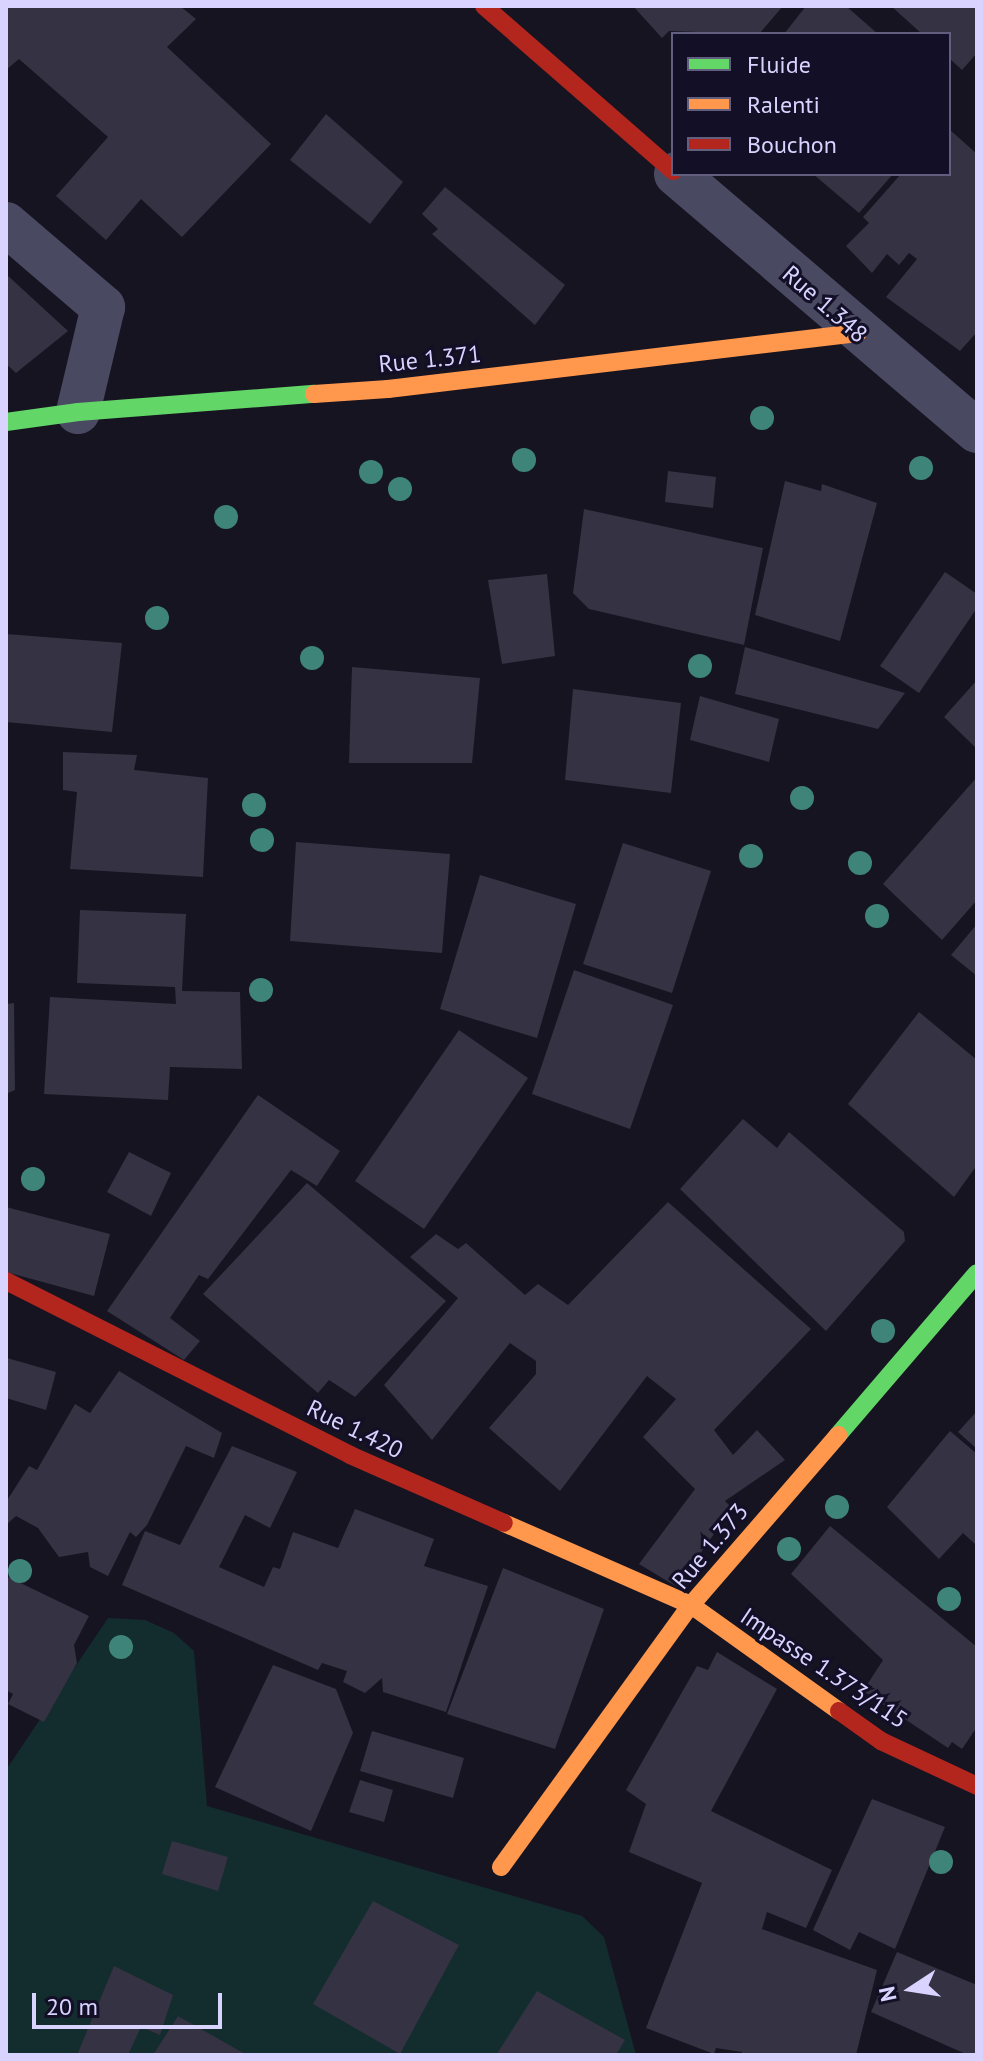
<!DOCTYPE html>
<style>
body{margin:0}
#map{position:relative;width:983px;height:2061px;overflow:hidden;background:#161421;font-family:"PT Sans",sans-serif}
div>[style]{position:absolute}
.green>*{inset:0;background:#132c2d}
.building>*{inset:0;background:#343243}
.street>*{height:44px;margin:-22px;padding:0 22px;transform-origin:22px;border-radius:22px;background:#4a4962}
.fast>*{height:18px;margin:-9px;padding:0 9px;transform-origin:9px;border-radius:9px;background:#63d668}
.slow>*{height:18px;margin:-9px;padding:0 9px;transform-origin:9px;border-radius:9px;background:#ff974d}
.jam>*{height:18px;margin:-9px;padding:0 9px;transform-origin:9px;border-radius:9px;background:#b3261e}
.trees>*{width:24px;height:24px;margin:-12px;border-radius:50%;background:#3e8478}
span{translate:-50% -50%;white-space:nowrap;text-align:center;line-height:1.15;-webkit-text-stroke:6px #130f26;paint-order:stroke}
.street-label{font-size:24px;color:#d9d4ff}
.frame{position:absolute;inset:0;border:8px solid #d9d4ff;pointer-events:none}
.legend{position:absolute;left:671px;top:32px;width:280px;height:144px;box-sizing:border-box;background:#130f26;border:2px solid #625e7d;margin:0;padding:10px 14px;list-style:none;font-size:24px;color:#d9d4ff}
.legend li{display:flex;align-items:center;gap:16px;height:40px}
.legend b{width:40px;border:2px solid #625e7d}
.north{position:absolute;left:871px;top:1949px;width:80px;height:80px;-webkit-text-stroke:6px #130f26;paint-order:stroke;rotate:258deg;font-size:22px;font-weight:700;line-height:32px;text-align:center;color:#d9d4ff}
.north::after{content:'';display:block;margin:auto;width:28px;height:36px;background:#d9d4ff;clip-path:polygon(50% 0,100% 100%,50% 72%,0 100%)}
.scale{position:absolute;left:32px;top:1993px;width:190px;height:36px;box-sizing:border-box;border:4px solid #d9d4ff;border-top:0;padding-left:10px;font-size:24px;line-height:28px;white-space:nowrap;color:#d9d4ff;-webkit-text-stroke:6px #130f26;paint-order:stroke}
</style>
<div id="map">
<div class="green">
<i style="clip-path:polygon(108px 1618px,145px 1620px,174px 1633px,194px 1651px,207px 1806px,582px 1916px,604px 1937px,636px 2055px,6px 2055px,6px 1770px)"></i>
</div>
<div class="building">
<i style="clip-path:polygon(6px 6px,180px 6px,196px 19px,167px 47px,271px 144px,182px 237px,141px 199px,106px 240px,56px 196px,108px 137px,19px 59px,6px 70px)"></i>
<i style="clip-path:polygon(633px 6px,783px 6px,759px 34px,669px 31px,662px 38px)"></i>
<i style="clip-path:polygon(806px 6px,846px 6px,878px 34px,784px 34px)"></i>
<i style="clip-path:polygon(891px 6px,977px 6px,977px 53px,962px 70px,949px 58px,949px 34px,922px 34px)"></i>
<i style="clip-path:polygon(326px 114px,403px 182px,370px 224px,290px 160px)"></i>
<i style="clip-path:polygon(949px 129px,977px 154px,977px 332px,960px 351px,886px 297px,917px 259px,909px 253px,899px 265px,887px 254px,872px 273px,846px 246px,869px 223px,863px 217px,901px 174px,949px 174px)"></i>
<i style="clip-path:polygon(813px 174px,893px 174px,859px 213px)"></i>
<i style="clip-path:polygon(445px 187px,565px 285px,535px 325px,432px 234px,438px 229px,422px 214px)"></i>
<i style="clip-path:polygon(6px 274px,68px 331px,16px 373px,6px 364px)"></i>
<i style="clip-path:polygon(668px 471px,716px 477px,713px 508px,665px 502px)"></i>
<i style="clip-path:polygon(785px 481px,821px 491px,822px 484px,877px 503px,840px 641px,755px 615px)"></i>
<i style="clip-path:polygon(584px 509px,763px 548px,744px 645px,589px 609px,573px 593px)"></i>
<i style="clip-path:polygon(945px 572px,977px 594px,977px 608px,919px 693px,880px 666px)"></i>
<i style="clip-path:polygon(547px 574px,555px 656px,502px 664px,488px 580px)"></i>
<i style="clip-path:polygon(6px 634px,122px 643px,112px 732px,6px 722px)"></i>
<i style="clip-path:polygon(745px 647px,838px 674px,905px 693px,878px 729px,735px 694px)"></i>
<i style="clip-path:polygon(352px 667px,480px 678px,472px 763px,349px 763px)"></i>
<i style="clip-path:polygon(977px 680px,977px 749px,944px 717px)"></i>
<i style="clip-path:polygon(573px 689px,681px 703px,671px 793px,565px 780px)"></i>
<i style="clip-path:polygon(700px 696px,779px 719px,769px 762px,690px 740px)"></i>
<i style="clip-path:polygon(63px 752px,137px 755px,134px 770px,208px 778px,203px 877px,70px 869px,77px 792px,63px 790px)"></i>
<i style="clip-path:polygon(977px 777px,977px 900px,942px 940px,883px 884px)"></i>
<i style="clip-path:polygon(296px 842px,450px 854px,442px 953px,290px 941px)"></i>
<i style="clip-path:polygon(623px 843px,711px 871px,672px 993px,583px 964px)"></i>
<i style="clip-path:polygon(480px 875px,576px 904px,537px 1038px,440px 1009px)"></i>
<i style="clip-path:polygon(80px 910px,186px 914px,182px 991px,240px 992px,242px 1069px,170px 1067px,168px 1100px,44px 1094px,50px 997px,176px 1004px,175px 987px,77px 983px)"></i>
<i style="clip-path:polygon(977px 924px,977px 976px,951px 955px)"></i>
<i style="clip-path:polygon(574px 970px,673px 1005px,630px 1129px,532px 1094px)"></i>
<i style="clip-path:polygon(14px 1003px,15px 1090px,6px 1094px,6px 1004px)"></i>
<i style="clip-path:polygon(919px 1012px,977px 1060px,977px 1165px,954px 1197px,848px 1104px)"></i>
<i style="clip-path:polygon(459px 1030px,528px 1078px,424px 1229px,355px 1181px)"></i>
<i style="clip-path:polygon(258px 1095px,340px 1151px,317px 1186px,291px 1170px,208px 1279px,199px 1275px,170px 1318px,200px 1341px,184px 1360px,107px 1311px)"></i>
<i style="clip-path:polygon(743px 1119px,777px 1148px,789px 1132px,904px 1232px,905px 1241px,826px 1331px,680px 1189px)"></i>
<i style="clip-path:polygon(129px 1152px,171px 1173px,151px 1216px,107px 1192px)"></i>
<i style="clip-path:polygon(307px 1183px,446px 1301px,355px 1397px,329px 1380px,318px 1393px,203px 1294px)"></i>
<i style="clip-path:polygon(668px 1202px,811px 1329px,714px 1430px,733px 1455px,757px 1430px,785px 1460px,725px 1501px,732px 1508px,677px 1587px,639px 1564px,695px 1489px,643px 1437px,676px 1399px,647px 1376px,560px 1491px,489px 1428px,536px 1374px,536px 1361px,510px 1343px,432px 1440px,384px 1385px,458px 1298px,410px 1257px,436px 1234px,458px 1249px,466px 1243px,525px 1295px,538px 1284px,568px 1305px)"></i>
<i style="clip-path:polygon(6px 1207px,110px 1234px,94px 1296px,6px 1272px)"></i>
<i style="clip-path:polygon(7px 1358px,56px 1372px,46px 1410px,6px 1398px)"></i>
<i style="clip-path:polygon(119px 1371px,222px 1433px,214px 1458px,186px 1446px,147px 1525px,136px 1537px,130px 1532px,108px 1576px,90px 1567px,88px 1552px,59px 1557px,38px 1528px,16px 1516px,6px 1525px,6px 1502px,29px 1466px,37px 1470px,75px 1404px,90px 1413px)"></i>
<i style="clip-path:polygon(977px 1411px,977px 1449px,958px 1432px)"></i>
<i style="clip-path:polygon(950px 1431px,977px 1454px,977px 1546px,963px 1533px,939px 1559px,887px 1507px)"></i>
<i style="clip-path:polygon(232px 1446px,297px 1472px,270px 1528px,245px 1515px,219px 1567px,264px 1587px,273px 1567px,280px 1569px,293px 1532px,338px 1548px,355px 1509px,434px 1539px,424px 1566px,488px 1586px,446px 1712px,383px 1692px,382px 1678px,365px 1693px,343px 1682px,347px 1671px,322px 1663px,318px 1670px,122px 1585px,145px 1531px,180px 1545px)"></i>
<i style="clip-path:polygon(830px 1526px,977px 1647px,977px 1727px,962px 1749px,952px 1742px,948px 1748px,863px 1691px,883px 1660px,791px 1574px)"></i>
<i style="clip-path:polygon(503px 1568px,604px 1609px,555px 1749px,447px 1714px)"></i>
<i style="clip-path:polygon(6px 1576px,89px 1616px,74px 1645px,77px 1663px,44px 1722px,8px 1704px,13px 1694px,6px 1690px)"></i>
<i style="clip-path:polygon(717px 1652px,777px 1689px,711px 1811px,832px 1870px,806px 1928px,767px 1912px,762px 1929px,877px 1970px,856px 2055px,742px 2055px,742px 2052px,716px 2048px,714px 2054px,646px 2028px,702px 1883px,629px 1852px,646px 1804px,626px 1790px,697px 1666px,708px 1670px)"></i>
<i style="clip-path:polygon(273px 1665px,336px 1689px,353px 1733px,311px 1831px,215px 1787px)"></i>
<i style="clip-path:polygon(372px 1731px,464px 1758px,453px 1798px,360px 1771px)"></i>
<i style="clip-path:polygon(360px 1780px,393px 1790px,384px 1822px,349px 1812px)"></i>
<i style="clip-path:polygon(872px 1799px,945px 1827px,895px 1949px,859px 1932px,850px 1950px,813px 1930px)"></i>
<i style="clip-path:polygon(172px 1841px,228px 1857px,218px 1891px,162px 1874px)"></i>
<i style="clip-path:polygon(373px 1901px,459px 1945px,400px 2054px,313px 2004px)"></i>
<i style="clip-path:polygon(897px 1952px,977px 1985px,977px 2055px,968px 2055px,871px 2012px)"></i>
<i style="clip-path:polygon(114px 1966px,173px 1995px,160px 2035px,141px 2027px,128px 2055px,77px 2055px)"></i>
<i style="clip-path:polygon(537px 1991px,625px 2040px,616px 2055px,496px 2055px)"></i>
<i style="clip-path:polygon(178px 2016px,247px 2055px,153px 2055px)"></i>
</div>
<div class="street">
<i style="left:676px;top:174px;width:396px;rotate:40.5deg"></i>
<i style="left:6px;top:224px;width:128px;rotate:40.6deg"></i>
<i style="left:103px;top:307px;width:108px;rotate:103.4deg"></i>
</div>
<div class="fast">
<i style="left:6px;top:422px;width:73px;rotate:-7.9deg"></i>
<i style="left:78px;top:412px;width:237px;rotate:-4.4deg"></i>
<i style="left:838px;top:1435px;width:213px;rotate:-49.4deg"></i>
</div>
<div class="slow">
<i style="left:314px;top:394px;width:74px;rotate:-3.9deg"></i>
<i style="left:388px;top:389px;width:473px;rotate:-6.8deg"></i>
<i style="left:504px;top:1523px;width:204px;rotate:23.7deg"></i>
<i style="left:691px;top:1605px;width:182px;rotate:35.6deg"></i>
<i style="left:501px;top:1867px;width:324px;rotate:-54.1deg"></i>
<i style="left:691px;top:1605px;width:225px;rotate:-49.1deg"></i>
</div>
<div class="jam">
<i style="left:484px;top:6px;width:251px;rotate:41.1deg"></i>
<i style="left:6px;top:1281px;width:386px;rotate:26.8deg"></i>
<i style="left:350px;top:1455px;width:168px;rotate:23.8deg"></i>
<i style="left:839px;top:1711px;width:52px;rotate:35.5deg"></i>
<i style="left:881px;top:1741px;width:106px;rotate:25.1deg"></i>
</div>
<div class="trees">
<i style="left:762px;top:418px"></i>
<i style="left:524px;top:460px"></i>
<i style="left:921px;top:468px"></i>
<i style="left:371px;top:472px"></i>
<i style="left:400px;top:489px"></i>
<i style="left:226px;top:517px"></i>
<i style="left:157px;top:618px"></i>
<i style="left:312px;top:658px"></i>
<i style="left:700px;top:666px"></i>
<i style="left:802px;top:798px"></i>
<i style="left:254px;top:805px"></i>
<i style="left:262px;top:840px"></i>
<i style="left:751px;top:856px"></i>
<i style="left:860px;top:863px"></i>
<i style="left:877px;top:916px"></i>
<i style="left:261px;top:990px"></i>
<i style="left:33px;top:1179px"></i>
<i style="left:883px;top:1331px"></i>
<i style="left:837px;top:1507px"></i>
<i style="left:789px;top:1549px"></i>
<i style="left:20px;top:1571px"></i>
<i style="left:949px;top:1599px"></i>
<i style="left:121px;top:1647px"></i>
<i style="left:941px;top:1862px"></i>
</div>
<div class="street-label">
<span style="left:825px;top:304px;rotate:41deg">Rue 1.348</span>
<span style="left:430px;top:359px;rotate:-6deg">Rue 1.371</span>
<span style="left:355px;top:1429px;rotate:26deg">Rue 1.420</span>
<span style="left:710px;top:1546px;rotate:-50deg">Rue 1.373</span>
<span style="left:824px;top:1668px;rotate:34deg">Impasse 1.373/115</span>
</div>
<div class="frame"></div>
<ul class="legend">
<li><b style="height:10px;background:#63d668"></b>Fluide</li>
<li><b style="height:10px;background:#ff974d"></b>Ralenti</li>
<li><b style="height:10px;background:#b3261e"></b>Bouchon</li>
</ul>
<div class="north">N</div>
<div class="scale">20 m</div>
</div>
